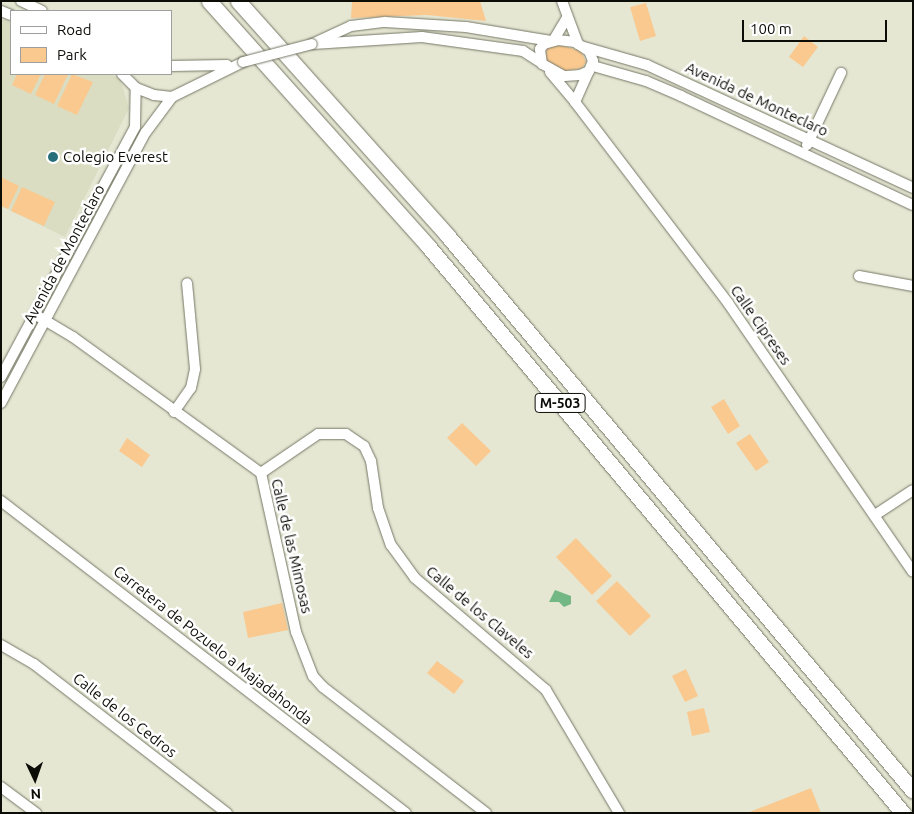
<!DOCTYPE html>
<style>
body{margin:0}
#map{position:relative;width:914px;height:814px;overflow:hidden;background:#e5e7d3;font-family:Ubuntu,sans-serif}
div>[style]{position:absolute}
.built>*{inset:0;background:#daddc2}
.green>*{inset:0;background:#f9c98f}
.water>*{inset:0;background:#73b884}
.roads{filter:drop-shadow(0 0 1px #767766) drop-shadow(0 0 1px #767766)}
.minor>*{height:10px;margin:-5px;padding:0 5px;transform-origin:5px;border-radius:5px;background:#fff}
.highway>*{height:15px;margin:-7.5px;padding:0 7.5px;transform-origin:7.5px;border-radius:7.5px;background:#fff}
.bridges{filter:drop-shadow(0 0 1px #767766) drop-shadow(0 0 1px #767766)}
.minor-bridge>*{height:10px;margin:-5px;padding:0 5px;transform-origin:5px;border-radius:5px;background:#fff}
.dots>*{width:14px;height:14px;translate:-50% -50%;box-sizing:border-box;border:2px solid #fff;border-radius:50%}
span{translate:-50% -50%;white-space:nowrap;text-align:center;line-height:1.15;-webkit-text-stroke:5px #fff;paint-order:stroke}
.shield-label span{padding:1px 4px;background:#fff;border:1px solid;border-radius:4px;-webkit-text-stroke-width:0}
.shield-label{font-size:14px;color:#0c0d07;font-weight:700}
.street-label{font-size:15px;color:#0c0d07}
.poi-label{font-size:15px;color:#0c0d07}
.left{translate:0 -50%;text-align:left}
.frame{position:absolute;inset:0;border:2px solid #0c0d07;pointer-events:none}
.legend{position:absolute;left:10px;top:10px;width:162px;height:65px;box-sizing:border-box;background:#fff;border:1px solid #9e9e9c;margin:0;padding:6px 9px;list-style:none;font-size:15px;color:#0c0d07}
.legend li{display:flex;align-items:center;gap:10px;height:25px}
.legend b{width:25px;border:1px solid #9e9e9c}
.north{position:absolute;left:10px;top:754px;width:50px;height:50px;-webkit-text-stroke:4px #fff;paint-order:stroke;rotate:177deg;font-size:14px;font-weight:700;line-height:20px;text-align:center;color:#0c0d07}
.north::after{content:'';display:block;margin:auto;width:18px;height:22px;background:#0c0d07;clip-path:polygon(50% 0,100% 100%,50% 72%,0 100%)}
.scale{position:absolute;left:742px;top:20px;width:145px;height:22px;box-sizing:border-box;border:2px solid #0c0d07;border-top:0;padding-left:6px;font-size:15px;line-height:18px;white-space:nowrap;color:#0c0d07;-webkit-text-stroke:4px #fff;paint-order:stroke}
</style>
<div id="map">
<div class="built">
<i style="clip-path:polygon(1px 19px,11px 22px,11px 74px,111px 74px,120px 79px,129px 108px,65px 237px,1px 206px)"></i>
</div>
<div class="green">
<i style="clip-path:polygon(352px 1px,480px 1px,486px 21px,427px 15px,351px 18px)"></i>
<i style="clip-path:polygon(646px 3px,656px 36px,640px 41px,630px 7px)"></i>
<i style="clip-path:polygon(804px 36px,818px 47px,803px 67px,789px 57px)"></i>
<i style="clip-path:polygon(560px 45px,581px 51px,586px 62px,582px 68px,565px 71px,545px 60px,547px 48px)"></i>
<i style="clip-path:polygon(17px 74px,41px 74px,31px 94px,12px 85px)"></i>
<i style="clip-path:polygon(45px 74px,68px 74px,54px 104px,35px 95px)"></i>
<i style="clip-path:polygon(72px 74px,93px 82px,77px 115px,57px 106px)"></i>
<i style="clip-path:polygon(1px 177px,19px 186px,8px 209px,1px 206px)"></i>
<i style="clip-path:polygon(22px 187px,55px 202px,44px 226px,11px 211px)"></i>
<i style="clip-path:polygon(724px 399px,740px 426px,728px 434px,711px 407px)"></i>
<i style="clip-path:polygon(462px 423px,491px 451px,476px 466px,447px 438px)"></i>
<i style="clip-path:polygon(750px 434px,769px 462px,756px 471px,736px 443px)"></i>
<i style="clip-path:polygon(127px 438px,150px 455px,142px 467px,119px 451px)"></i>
<i style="clip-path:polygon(576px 538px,612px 576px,592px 595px,556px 557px)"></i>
<i style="clip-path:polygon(617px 581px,651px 616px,630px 636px,596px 601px)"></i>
<i style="clip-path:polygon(282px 603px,288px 630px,248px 638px,243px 612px)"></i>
<i style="clip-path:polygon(437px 661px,464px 681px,454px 694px,427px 673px)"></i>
<i style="clip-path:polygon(686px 669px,698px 696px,685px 702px,672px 676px)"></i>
<i style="clip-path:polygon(704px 708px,710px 732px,692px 736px,687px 712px)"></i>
<i style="clip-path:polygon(811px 788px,821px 813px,747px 813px)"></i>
</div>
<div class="water">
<i style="clip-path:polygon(555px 590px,571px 596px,571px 604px,564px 607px,559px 602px,549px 602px)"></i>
</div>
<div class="roads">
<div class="minor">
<i style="left:21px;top:1px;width:23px;rotate:25deg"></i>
<i style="left:562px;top:1px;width:46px;rotate:69.6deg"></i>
<i style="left:1px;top:11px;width:11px;rotate:22deg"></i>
<i style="left:558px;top:40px;width:17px;rotate:7deg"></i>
<i style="left:575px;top:42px;width:17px;rotate:33deg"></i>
<i style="left:589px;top:51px;width:11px;rotate:68deg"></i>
<i style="left:593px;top:61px;width:11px;rotate:112deg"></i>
<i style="left:589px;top:71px;width:10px;rotate:156deg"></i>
<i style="left:580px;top:75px;width:16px;rotate:176deg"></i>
<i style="left:564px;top:76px;width:25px;rotate:-151deg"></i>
<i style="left:542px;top:64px;width:15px;rotate:-98deg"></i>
<i style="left:540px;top:49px;width:6px;rotate:-51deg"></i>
<i style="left:544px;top:44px;width:15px;rotate:-16deg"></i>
<i style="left:553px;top:41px;width:27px;rotate:-59deg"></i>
<i style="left:312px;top:44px;width:43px;rotate:-24.8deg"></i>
<i style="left:351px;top:26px;width:34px;rotate:-7deg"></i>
<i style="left:385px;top:22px;width:81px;rotate:3.5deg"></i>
<i style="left:466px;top:27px;width:86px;rotate:9.4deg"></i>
<i style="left:313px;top:44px;width:109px;rotate:-3.7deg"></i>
<i style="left:422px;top:37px;width:102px;rotate:7.9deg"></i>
<i style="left:523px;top:51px;width:20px;rotate:33deg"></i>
<i style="left:584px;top:47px;width:66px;rotate:15.9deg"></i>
<i style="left:647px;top:65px;width:293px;rotate:24.8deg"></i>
<i style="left:171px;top:66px;width:56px;rotate:-1deg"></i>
<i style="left:593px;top:66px;width:55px;rotate:15.8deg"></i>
<i style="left:646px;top:81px;width:38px;rotate:23deg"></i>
<i style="left:681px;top:96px;width:256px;rotate:25.2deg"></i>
<i style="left:550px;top:72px;width:39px;rotate:50deg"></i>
<i style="left:575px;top:102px;width:34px;rotate:-66deg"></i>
<i style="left:122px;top:74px;width:20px;rotate:45deg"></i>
<i style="left:136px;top:88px;width:19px;rotate:21deg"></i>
<i style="left:154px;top:95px;width:18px;rotate:6deg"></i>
<i style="left:172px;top:97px;width:79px;rotate:-26.2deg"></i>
<i style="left:575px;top:102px;width:253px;rotate:52.7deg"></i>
<i style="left:728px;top:303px;width:326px;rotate:55.5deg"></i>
<i style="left:807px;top:145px;width:80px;rotate:-64.7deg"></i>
<i style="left:859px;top:276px;width:55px;rotate:10.5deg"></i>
<i style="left:36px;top:315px;width:43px;rotate:30.7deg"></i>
<i style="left:73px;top:337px;width:232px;rotate:35.9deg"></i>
<i style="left:261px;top:473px;width:163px;rotate:77.6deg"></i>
<i style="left:296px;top:632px;width:47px;rotate:68.9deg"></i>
<i style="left:313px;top:676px;width:15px;rotate:48deg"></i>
<i style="left:323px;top:687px;width:206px;rotate:37.7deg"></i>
<i style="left:1px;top:377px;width:284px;rotate:-61.8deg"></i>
<i style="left:135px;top:127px;width:39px;rotate:-89deg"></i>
<i style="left:1px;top:403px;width:307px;rotate:-61.9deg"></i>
<i style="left:146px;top:132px;width:44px;rotate:-53.4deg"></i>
<i style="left:174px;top:412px;width:29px;rotate:-55deg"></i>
<i style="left:191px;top:388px;width:19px;rotate:-78deg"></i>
<i style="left:195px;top:369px;width:86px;rotate:-95.3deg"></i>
<i style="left:261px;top:473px;width:69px;rotate:-34.4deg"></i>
<i style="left:318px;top:434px;width:28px"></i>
<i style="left:346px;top:434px;width:22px;rotate:34deg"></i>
<i style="left:364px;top:446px;width:17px;rotate:65deg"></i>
<i style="left:371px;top:461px;width:48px;rotate:81.5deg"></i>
<i style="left:378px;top:508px;width:39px;rotate:71deg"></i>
<i style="left:391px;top:545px;width:41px;rotate:54deg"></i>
<i style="left:415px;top:578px;width:172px;rotate:40.5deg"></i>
<i style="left:546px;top:690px;width:143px;rotate:59.3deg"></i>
<i style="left:1px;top:501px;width:511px;rotate:37.61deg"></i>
<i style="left:875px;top:515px;width:45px;rotate:-33.3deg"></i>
<i style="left:1px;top:645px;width:38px;rotate:30deg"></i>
<i style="left:34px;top:664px;width:244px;rotate:37.7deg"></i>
<i style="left:1px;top:787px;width:44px;rotate:36.6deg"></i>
</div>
<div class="highway">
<i style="left:209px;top:1px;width:329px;rotate:48.2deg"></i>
<i style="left:428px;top:246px;width:740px;rotate:50.05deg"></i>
<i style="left:238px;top:1px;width:314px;rotate:48.2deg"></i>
<i style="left:447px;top:235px;width:725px;rotate:50.03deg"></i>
</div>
</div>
<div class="bridges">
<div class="minor-bridge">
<i style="left:243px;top:62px;width:71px;rotate:-14.6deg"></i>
</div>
</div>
<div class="dots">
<i style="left:53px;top:157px;background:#266e7a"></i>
</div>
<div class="shield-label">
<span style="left:560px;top:403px">M-503</span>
</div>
<div class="street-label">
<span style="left:757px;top:99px;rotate:25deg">Avenida de Monteclaro</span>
<span style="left:64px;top:254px;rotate:-62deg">Avenida de Monteclaro</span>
<span style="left:761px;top:325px;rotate:55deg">Calle Cipreses</span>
<span style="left:292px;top:546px;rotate:77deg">Calle de las Mimosas</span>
<span style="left:480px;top:612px;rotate:40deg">Calle de los Claveles</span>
<span style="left:213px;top:645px;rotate:38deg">Carretera de Pozuelo a Majadahonda</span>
<span style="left:125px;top:715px;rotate:38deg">Calle de los Cedros</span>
</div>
<div class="poi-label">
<span class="left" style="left:63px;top:157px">Colegio Everest</span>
</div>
<div class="frame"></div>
<ul class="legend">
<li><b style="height:6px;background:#fff"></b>Road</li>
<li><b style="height:14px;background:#f9c98f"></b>Park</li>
</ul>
<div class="north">N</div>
<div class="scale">100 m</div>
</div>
